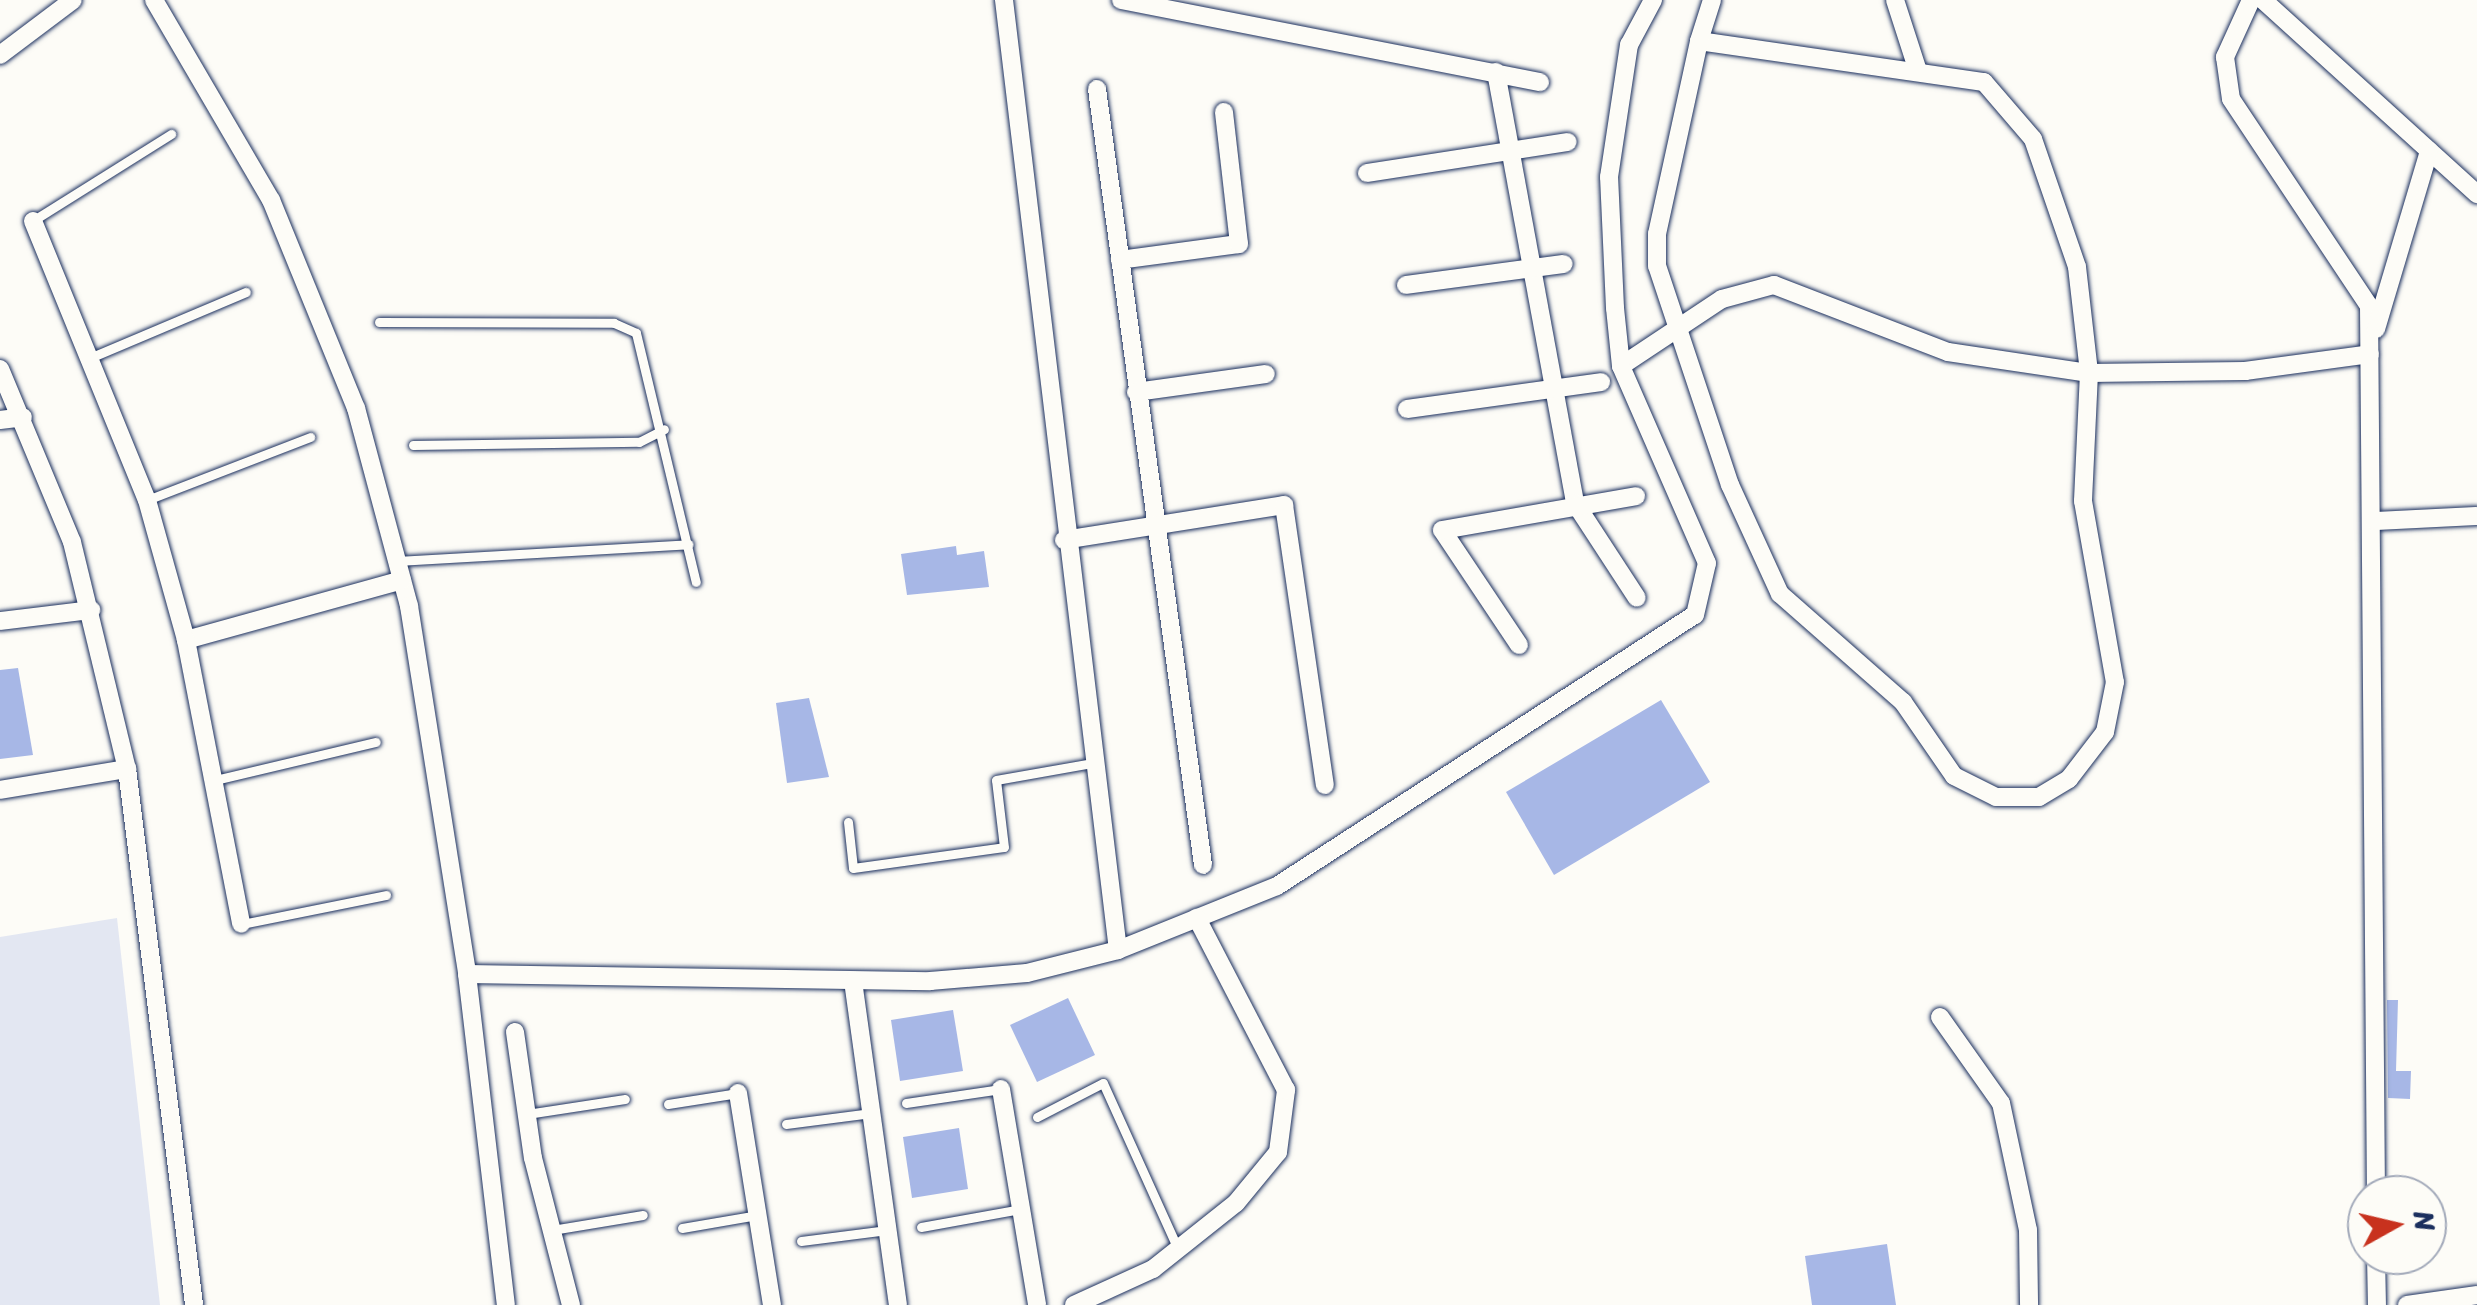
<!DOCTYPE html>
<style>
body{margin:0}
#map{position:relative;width:2477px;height:1305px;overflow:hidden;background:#fdfcf7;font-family:Sriracha,sans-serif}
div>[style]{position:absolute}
.built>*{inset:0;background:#e3e7f2}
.building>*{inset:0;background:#a7b7e6}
.roads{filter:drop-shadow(0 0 2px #1b2f5e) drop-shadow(0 0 2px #1b2f5e)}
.service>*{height:9px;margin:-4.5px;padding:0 4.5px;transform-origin:4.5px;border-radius:4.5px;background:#fdfcf7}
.minor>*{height:18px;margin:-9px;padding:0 9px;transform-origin:9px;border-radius:9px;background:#fdfcf7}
span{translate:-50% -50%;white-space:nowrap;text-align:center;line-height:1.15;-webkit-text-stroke:9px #fdfcf7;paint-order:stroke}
.north{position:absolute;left:2347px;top:1175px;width:100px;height:100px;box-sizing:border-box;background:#fdfcf7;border:2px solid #a3aaba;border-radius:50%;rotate:82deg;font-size:28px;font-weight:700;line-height:40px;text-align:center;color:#1b2f5e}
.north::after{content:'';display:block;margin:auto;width:35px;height:45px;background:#c8321e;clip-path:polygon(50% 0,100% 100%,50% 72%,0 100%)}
</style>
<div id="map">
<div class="built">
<i style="clip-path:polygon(117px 918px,160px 1305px,0 1305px,0 937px)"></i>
</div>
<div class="building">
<i style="clip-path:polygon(956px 546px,957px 555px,984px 551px,989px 587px,907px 595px,901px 554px)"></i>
<i style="clip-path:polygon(18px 668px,33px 755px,0 759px,0 670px)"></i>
<i style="clip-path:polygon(809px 698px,829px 777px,787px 783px,776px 703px)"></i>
<i style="clip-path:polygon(1661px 700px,1710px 782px,1554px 875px,1506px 792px)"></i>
<i style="clip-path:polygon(1068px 998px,1095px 1055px,1037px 1082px,1010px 1025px)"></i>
<i style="clip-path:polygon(2387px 1000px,2398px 1000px,2396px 1071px,2411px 1071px,2410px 1099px,2388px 1098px)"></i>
<i style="clip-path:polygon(953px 1010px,963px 1071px,900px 1081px,891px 1020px)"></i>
<i style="clip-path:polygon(959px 1128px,968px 1189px,912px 1198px,903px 1137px)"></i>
<i style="clip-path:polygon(1887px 1244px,1896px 1305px,1812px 1305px,1805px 1256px)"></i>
</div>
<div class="roads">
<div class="service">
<i style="left:34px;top:220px;width:162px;rotate:-32.1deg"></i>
<i style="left:379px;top:322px;width:235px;rotate:0.2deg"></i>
<i style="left:614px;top:323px;width:24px;rotate:24deg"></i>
<i style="left:636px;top:333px;width:256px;rotate:76.5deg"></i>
<i style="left:92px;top:357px;width:167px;rotate:-22.9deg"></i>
<i style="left:413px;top:445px;width:226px;rotate:-0.8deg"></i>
<i style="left:639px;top:442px;width:28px;rotate:-27deg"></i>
<i style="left:147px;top:500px;width:175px;rotate:-21.1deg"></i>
<i style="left:397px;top:561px;width:292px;rotate:-3.3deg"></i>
<i style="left:219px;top:779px;width:161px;rotate:-13.3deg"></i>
<i style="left:848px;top:822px;width:46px;rotate:83.8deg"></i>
<i style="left:853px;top:868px;width:152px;rotate:-7.9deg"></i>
<i style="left:1004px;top:847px;width:67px;rotate:-96.8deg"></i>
<i style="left:996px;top:780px;width:97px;rotate:-10deg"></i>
<i style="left:242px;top:924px;width:147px;rotate:-11.4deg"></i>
<i style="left:906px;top:1103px;width:96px;rotate:-8.4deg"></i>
<i style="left:668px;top:1104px;width:71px;rotate:-8.9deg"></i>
<i style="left:527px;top:1114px;width:99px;rotate:-8.7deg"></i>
<i style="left:1037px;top:1117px;width:74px;rotate:-27.3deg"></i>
<i style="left:1103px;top:1083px;width:182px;rotate:65.7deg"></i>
<i style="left:786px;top:1124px;width:86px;rotate:-7.4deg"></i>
<i style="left:921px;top:1227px;width:102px;rotate:-10.2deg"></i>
<i style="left:682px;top:1228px;width:76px;rotate:-9.8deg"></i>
<i style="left:552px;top:1230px;width:92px;rotate:-9.4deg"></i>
<i style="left:801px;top:1241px;width:87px;rotate:-7.3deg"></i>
</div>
<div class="minor">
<i style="left:154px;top:0;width:232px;rotate:59.7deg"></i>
<i style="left:271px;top:200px;width:225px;rotate:67.8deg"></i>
<i style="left:356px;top:408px;width:205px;rotate:75deg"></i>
<i style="left:409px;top:606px;width:373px;rotate:81deg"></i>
<i style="left:467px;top:974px;width:333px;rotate:83.3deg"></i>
<i style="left:1004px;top:0;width:957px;rotate:83.16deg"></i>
<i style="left:1121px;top:0;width:427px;rotate:11.1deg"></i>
<i style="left:1895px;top:0;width:75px;rotate:72.1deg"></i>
<i style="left:2251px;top:0;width:63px;rotate:114.5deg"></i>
<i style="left:2225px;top:57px;width:42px;rotate:81.9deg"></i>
<i style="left:2231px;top:99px;width:249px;rotate:56.3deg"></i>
<i style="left:2369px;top:306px;width:889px;rotate:89.55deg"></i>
<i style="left:2263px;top:0;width:289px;rotate:42.2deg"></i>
<i style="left:1699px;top:41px;width:288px;rotate:8.2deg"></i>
<i style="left:1984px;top:82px;width:75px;rotate:49.3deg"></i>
<i style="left:2033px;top:139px;width:135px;rotate:71deg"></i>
<i style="left:2077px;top:267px;width:107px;rotate:83.5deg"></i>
<i style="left:2089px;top:373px;width:128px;rotate:92.7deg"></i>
<i style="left:2083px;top:501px;width:184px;rotate:80deg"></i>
<i style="left:2115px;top:682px;width:51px;rotate:101.3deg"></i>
<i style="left:2105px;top:732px;width:59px;rotate:127.5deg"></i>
<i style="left:2069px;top:779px;width:35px;rotate:149deg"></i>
<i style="left:2039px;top:797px;width:43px;rotate:180deg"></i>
<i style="left:1996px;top:797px;width:47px;rotate:-153.4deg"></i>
<i style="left:1954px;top:776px;width:90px;rotate:-124.6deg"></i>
<i style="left:1903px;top:702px;width:164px;rotate:-138.7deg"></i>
<i style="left:1780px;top:594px;width:120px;rotate:-114.6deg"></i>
<i style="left:1730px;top:485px;width:231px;rotate:-108.4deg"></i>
<i style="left:1657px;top:266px;width:32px;rotate:-90deg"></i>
<i style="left:1657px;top:234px;width:198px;rotate:-77.7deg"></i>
<i style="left:1699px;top:41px;width:43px;rotate:-72.4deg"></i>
<i style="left:0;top:55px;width:91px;rotate:-37deg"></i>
<i style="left:1496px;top:72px;width:438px;rotate:79.6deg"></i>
<i style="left:1575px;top:503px;width:113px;rotate:56.9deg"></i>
<i style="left:1097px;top:89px;width:783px;rotate:82.22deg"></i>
<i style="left:1367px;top:173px;width:203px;rotate:-8.8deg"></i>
<i style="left:33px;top:221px;width:301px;rotate:67.8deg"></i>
<i style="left:147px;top:500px;width:145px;rotate:74.4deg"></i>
<i style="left:186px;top:640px;width:224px;rotate:-15.5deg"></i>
<i style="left:1120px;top:260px;width:120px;rotate:-7.7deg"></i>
<i style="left:1239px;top:244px;width:133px;rotate:-96.5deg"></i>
<i style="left:1406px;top:285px;width:159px;rotate:-7.6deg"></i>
<i style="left:2376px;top:329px;width:186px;rotate:-73.4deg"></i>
<i style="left:1621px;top:366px;width:121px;rotate:-33.6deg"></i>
<i style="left:1722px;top:299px;width:54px;rotate:-15.1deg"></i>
<i style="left:1774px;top:285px;width:186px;rotate:21.1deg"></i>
<i style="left:1948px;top:352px;width:143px;rotate:8.5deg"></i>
<i style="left:2089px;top:373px;width:156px;rotate:-0.7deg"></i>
<i style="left:2245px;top:371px;width:126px;rotate:-7.7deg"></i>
<i style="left:0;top:369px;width:187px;rotate:67.4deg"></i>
<i style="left:72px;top:542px;width:234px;rotate:76.4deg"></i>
<i style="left:127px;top:769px;width:540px;rotate:82.87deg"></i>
<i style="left:1136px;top:392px;width:131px;rotate:-7.9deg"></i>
<i style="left:1407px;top:409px;width:196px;rotate:-7.9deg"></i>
<i style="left:0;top:420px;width:23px;rotate:-7deg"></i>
<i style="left:2375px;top:521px;width:102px;rotate:-2.8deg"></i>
<i style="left:1064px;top:540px;width:223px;rotate:-9deg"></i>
<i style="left:1284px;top:505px;width:283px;rotate:81.7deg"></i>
<i style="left:0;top:621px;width:92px;rotate:-6.9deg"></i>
<i style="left:186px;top:640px;width:289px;rotate:79deg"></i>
<i style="left:1519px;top:645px;width:138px;rotate:-123.8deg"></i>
<i style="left:1442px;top:530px;width:197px;rotate:-9.9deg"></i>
<i style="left:0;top:790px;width:129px;rotate:-9.4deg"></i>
<i style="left:467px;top:974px;width:463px;rotate:0.9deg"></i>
<i style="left:930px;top:981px;width:97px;rotate:-4.7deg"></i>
<i style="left:1027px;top:973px;width:94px;rotate:-14.2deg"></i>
<i style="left:1118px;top:950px;width:171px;rotate:-21.9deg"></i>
<i style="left:1277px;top:886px;width:498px;rotate:-33deg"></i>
<i style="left:1695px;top:615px;width:53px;rotate:-77deg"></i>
<i style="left:1707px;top:563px;width:215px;rotate:-113.6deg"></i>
<i style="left:1621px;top:366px;width:58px;rotate:-95.9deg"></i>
<i style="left:1615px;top:308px;width:131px;rotate:-92.6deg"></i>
<i style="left:1609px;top:177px;width:134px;rotate:-81.4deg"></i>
<i style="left:1629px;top:45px;width:51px;rotate:-61.9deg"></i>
<i style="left:853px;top:981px;width:327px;rotate:82.1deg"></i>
<i style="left:1940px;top:1017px;width:105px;rotate:54.7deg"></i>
<i style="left:2001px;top:1103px;width:130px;rotate:78deg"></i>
<i style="left:2028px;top:1230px;width:75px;rotate:89.2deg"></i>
<i style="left:515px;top:1032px;width:127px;rotate:81.9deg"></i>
<i style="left:533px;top:1158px;width:152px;rotate:75.5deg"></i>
<i style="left:1001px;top:1089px;width:219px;rotate:80.5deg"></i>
<i style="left:738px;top:1093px;width:215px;rotate:80.9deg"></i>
<i style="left:2376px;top:1255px;width:50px;rotate:88.9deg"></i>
<i style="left:1074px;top:1305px;width:87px;rotate:-24.5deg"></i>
<i style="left:1153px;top:1269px;width:106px;rotate:-38.5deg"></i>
<i style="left:1236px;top:1203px;width:66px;rotate:-50.5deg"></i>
<i style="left:1278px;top:1152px;width:63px;rotate:-82.6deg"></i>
<i style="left:1286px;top:1090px;width:194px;rotate:-117.4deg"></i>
<i style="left:2407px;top:1305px;width:71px;rotate:-8.1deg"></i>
</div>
</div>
<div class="north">N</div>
</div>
